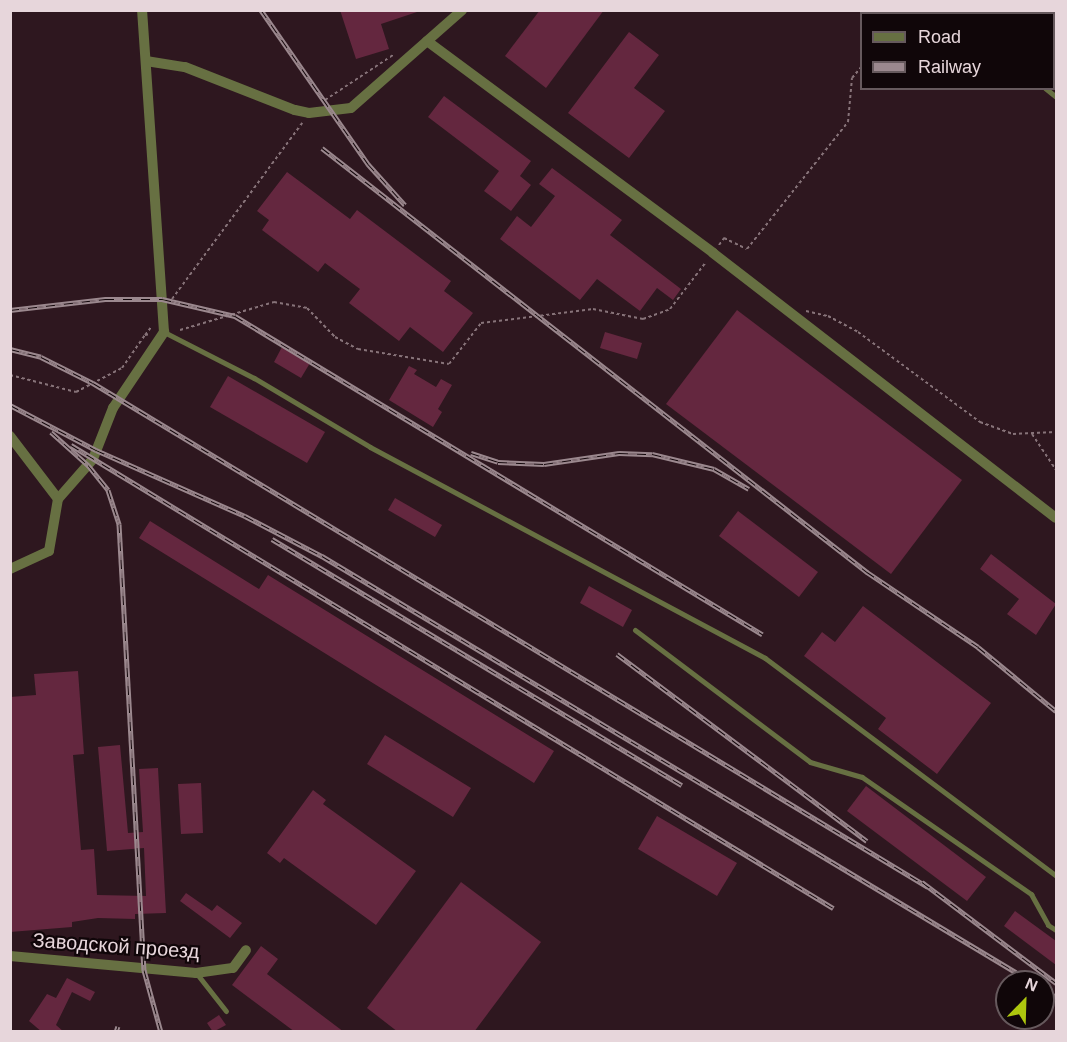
<!DOCTYPE html>
<meta charset="utf-8">
<style>
body{margin:0}
#map{position:relative;width:1067px;height:1042px;overflow:hidden;background:#2e171f;font-family:Arial,sans-serif}
div>[style]{position:absolute}
.building>*{inset:0;background:#64273f}
.path>*{height:2px;margin-top:-1px;transform-origin:0;background:repeating-linear-gradient(90deg,#877379 0 3px,transparent 0 6px)}
.lane>*{height:5px;margin:-2.5px;padding:0 2.5px;transform-origin:2.5px;border-radius:2.5px;background:#677042}
.street>*{height:10px;margin:-5px;padding:0 5px;transform-origin:5px;border-radius:5px;background:#677042}
.rail>*{height:5px;margin-top:-2.5px;transform-origin:0;background:repeating-linear-gradient(90deg,#100609 0 9px,#9b888e 0 18px);box-sizing:border-box;border-block:2px solid #9b888e}
span{translate:-50% -50%;white-space:nowrap;text-align:center;line-height:1.15;-webkit-text-stroke:4.5px #100609;paint-order:stroke}
.street-label{font-size:20px;color:#e7d6db}
.frame{position:absolute;inset:0;border:12px solid #e7d6db;pointer-events:none}
.legend{position:absolute;left:860px;top:12px;width:195px;height:78px;box-sizing:border-box;background:#100609;border:2px solid #66595d;margin:0;padding:8px 10px;list-style:none;font-size:18px;color:#e7d6db}
.legend li{display:flex;align-items:center;gap:12px;height:30px}
.legend b{width:30px;border:2px solid #66595d}
.north{position:absolute;left:995px;top:970px;width:60px;height:60px;box-sizing:border-box;background:#100609;border:2px solid #66595d;border-radius:50%;rotate:23deg;font-size:16px;font-weight:700;line-height:24px;text-align:center;color:#e7d6db}
.north::after{content:'';display:block;margin:auto;width:21px;height:27px;background:#adc60e;clip-path:polygon(50% 0,100% 100%,50% 72%,0 100%)}
</style>
<div id="map">
<div class="building">
<i style="clip-path:polygon(340px 10px,417px 10px,417px 12px,381px 24px,389px 49px,356px 59px)"></i>
<i style="clip-path:polygon(540px 10px,604px 10px,546px 88px,505px 56px)"></i>
<i style="clip-path:polygon(629px 32px,659px 55px,634px 88px,665px 111px,629px 158px,568px 113px)"></i>
<i style="clip-path:polygon(444px 96px,531px 161px,520px 176px,531px 185px,511px 211px,484px 191px,499px 171px,428px 117px)"></i>
<i style="clip-path:polygon(552px 168px,622px 220px,610px 235px,681px 289px,673px 300px,657px 288px,640px 311px,597px 279px,580px 300px,500px 239px,517px 216px,531px 227px,555px 196px,539px 184px)"></i>
<i style="clip-path:polygon(287px 172px,350px 219px,357px 210px,451px 281px,444px 291px,473px 313px,443px 352px,410px 327px,399px 341px,349px 303px,360px 289px,325px 263px,318px 272px,262px 230px,269px 220px,257px 211px)"></i>
<i style="clip-path:polygon(737px 310px,962px 480px,891px 574px,666px 404px)"></i>
<i style="clip-path:polygon(605px 332px,642px 343px,637px 359px,600px 348px)"></i>
<i style="clip-path:polygon(282px 347px,310px 363px,301px 378px,274px 362px)"></i>
<i style="clip-path:polygon(409px 366px,417px 370px,414px 374px,436px 387px,441px 379px,452px 385px,438px 409px,442px 412px,433px 427px,389px 400px)"></i>
<i style="clip-path:polygon(228px 376px,325px 432px,307px 463px,210px 407px)"></i>
<i style="clip-path:polygon(395px 498px,442px 525px,435px 537px,388px 510px)"></i>
<i style="clip-path:polygon(738px 511px,818px 572px,799px 597px,719px 536px)"></i>
<i style="clip-path:polygon(150px 521px,259px 589px,268px 575px,554px 751px,534px 783px,139px 538px)"></i>
<i style="clip-path:polygon(991px 554px,1056px 604px,1036px 635px,1007px 614px,1019px 599px,980px 569px)"></i>
<i style="clip-path:polygon(589px 586px,632px 610px,623px 627px,580px 603px)"></i>
<i style="clip-path:polygon(863px 606px,991px 703px,937px 774px,878px 729px,886px 718px,804px 656px,822px 632px,835px 642px)"></i>
<i style="clip-path:polygon(78px 671px,84px 754px,73px 755px,81px 850px,94px 849px,97px 895px,146px 896px,144px 848px,107px 851px,98px 747px,120px 745px,128px 833px,143px 832px,139px 769px,158px 768px,166px 913px,135px 914px,135px 919px,98px 918px,72px 922px,72px 927px,10px 932px,10px 697px,36px 695px,34px 674px)"></i>
<i style="clip-path:polygon(385px 735px,471px 788px,453px 817px,367px 764px)"></i>
<i style="clip-path:polygon(201px 783px,203px 833px,181px 834px,178px 784px)"></i>
<i style="clip-path:polygon(866px 786px,986px 877px,967px 901px,847px 811px)"></i>
<i style="clip-path:polygon(313px 790px,326px 800px,323px 804px,416px 871px,376px 925px,284px 858px,280px 863px,267px 853px)"></i>
<i style="clip-path:polygon(657px 816px,737px 863px,717px 896px,638px 849px)"></i>
<i style="clip-path:polygon(461px 882px,541px 942px,474px 1032px,398px 1032px,367px 1008px)"></i>
<i style="clip-path:polygon(186px 893px,212px 911px,217px 905px,242px 923px,230px 938px,180px 901px)"></i>
<i style="clip-path:polygon(1015px 911px,1056px 941px,1056px 965px,1004px 926px)"></i>
<i style="clip-path:polygon(261px 946px,278px 959px,267px 974px,344px 1032px,295px 1032px,232px 985px)"></i>
<i style="clip-path:polygon(67px 978px,95px 992px,90px 1001px,72px 992px,56px 1025px,64px 1032px,42px 1032px,29px 1021px,47px 994px,56px 998px)"></i>
<i style="clip-path:polygon(219px 1015px,226px 1025px,213px 1032px,207px 1023px)"></i>
</div>
<div class="path">
<i style="left:1003px;top:10px;width:6px;rotate:45deg"></i>
<i style="left:905px;top:14px;width:6px"></i>
<i style="left:1054px;top:45px;width:2px"></i>
<i style="left:1054px;top:49px;width:3px;rotate:45deg"></i>
<i style="left:325px;top:100px;width:82px;rotate:-33.5deg"></i>
<i style="left:719px;top:245px;width:9px;rotate:-54deg"></i>
<i style="left:724px;top:238px;width:25px;rotate:26deg"></i>
<i style="left:747px;top:249px;width:162px;rotate:-51.5deg"></i>
<i style="left:848px;top:122px;width:44px;rotate:-84.8deg"></i>
<i style="left:852px;top:78px;width:16px;rotate:-50deg"></i>
<i style="left:172px;top:299px;width:219px;rotate:-53.5deg"></i>
<i style="left:806px;top:311px;width:23px;rotate:13deg"></i>
<i style="left:828px;top:316px;width:34px;rotate:28deg"></i>
<i style="left:858px;top:332px;width:152px;rotate:36.4deg"></i>
<i style="left:980px;top:422px;width:35px;rotate:20deg"></i>
<i style="left:1013px;top:434px;width:43px;rotate:-2.7deg"></i>
<i style="left:180px;top:330px;width:98px;rotate:-16.6deg"></i>
<i style="left:274px;top:302px;width:34px;rotate:10deg"></i>
<i style="left:307px;top:308px;width:40px;rotate:46deg"></i>
<i style="left:335px;top:337px;width:26px;rotate:28deg"></i>
<i style="left:358px;top:349px;width:92px;rotate:9.4deg"></i>
<i style="left:449px;top:364px;width:52px;rotate:-52deg"></i>
<i style="left:481px;top:323px;width:113px;rotate:-7.1deg"></i>
<i style="left:593px;top:309px;width:51px;rotate:11.3deg"></i>
<i style="left:643px;top:319px;width:29px;rotate:-20deg"></i>
<i style="left:670px;top:309px;width:59px;rotate:-52.5deg"></i>
<i style="left:145px;top:335px;width:11px;rotate:-52deg"></i>
<i style="left:10px;top:375px;width:68px;rotate:14.4deg"></i>
<i style="left:76px;top:392px;width:52px;rotate:-27.6deg"></i>
<i style="left:122px;top:368px;width:40px;rotate:-55.1deg"></i>
<i style="left:145px;top:335px;width:6px;rotate:-9deg"></i>
<i style="left:1032px;top:434px;width:43px;rotate:56.3deg"></i>
</div>
<div class="lane">
<i style="left:942px;top:10px;width:6px;rotate:45deg"></i>
<i style="left:1045px;top:88px;width:14px;rotate:39deg"></i>
<i style="left:164px;top:332px;width:101px;rotate:27.1deg"></i>
<i style="left:254px;top:378px;width:135px;rotate:30.7deg"></i>
<i style="left:370px;top:447px;width:448px;rotate:28.1deg"></i>
<i style="left:765px;top:658px;width:364px;rotate:36.8deg"></i>
<i style="left:635px;top:630px;width:219px;rotate:37deg"></i>
<i style="left:810px;top:762px;width:54px;rotate:16.1deg"></i>
<i style="left:862px;top:777px;width:206px;rotate:34.7deg"></i>
<i style="left:1031px;top:894px;width:35px;rotate:61deg"></i>
<i style="left:1048px;top:925px;width:9px;rotate:32deg"></i>
<i style="left:197px;top:974px;width:47px;rotate:51.9deg"></i>
</div>
<div class="street">
<i style="left:427px;top:41px;width:356px;rotate:36.5deg"></i>
<i style="left:713px;top:253px;width:433px;rotate:37.7deg"></i>
<i style="left:146px;top:61px;width:39px;rotate:9deg"></i>
<i style="left:185px;top:67px;width:118px;rotate:21.4deg"></i>
<i style="left:295px;top:110px;width:14px;rotate:12deg"></i>
<i style="left:309px;top:113px;width:42px;rotate:-6.8deg"></i>
<i style="left:351px;top:108px;width:148px;rotate:-41.4deg"></i>
<i style="left:10px;top:436px;width:79px;rotate:52.7deg"></i>
<i style="left:10px;top:569px;width:43px;rotate:-24.8deg"></i>
<i style="left:49px;top:551px;width:53px;rotate:-80.2deg"></i>
<i style="left:58px;top:499px;width:53px;rotate:-48.8deg"></i>
<i style="left:93px;top:459px;width:55px;rotate:-68.6deg"></i>
<i style="left:113px;top:408px;width:92px;rotate:-56.1deg"></i>
<i style="left:164px;top:332px;width:323px;rotate:-93.9deg"></i>
<i style="left:10px;top:956px;width:187px;rotate:5.2deg"></i>
<i style="left:196px;top:973px;width:37px;rotate:-8deg"></i>
<i style="left:233px;top:968px;width:22px;rotate:-54deg"></i>
</div>
<div class="rail">
<i style="left:261px;top:10px;width:188px;rotate:55.2deg"></i>
<i style="left:368px;top:164px;width:55px;rotate:47.9deg"></i>
<i style="left:322px;top:148px;width:691px;rotate:37.88deg"></i>
<i style="left:867px;top:572px;width:134px;rotate:34deg"></i>
<i style="left:978px;top:647px;width:101px;rotate:39.4deg"></i>
<i style="left:10px;top:310px;width:96px;rotate:-6.6deg"></i>
<i style="left:105px;top:299px;width:57px"></i>
<i style="left:162px;top:299px;width:75px;rotate:13.1deg"></i>
<i style="left:235px;top:316px;width:616px;rotate:31.11deg"></i>
<i style="left:10px;top:349px;width:32px;rotate:14deg"></i>
<i style="left:41px;top:357px;width:58px;rotate:26.6deg"></i>
<i style="left:93px;top:383px;width:975px;rotate:31.11deg"></i>
<i style="left:10px;top:405px;width:97px;rotate:27.6deg"></i>
<i style="left:96px;top:450px;width:163px;rotate:23.9deg"></i>
<i style="left:245px;top:516px;width:87px;rotate:27.5deg"></i>
<i style="left:322px;top:556px;width:828px;rotate:30.96deg"></i>
<i style="left:51px;top:432px;width:50px;rotate:41.7deg"></i>
<i style="left:88px;top:465px;width:32px;rotate:51deg"></i>
<i style="left:108px;top:490px;width:36px;rotate:72deg"></i>
<i style="left:119px;top:524px;width:447px;rotate:86.8deg"></i>
<i style="left:144px;top:970px;width:64px;rotate:74.7deg"></i>
<i style="left:71px;top:445px;width:892px;rotate:31.28deg"></i>
<i style="left:471px;top:453px;width:28px;rotate:18deg"></i>
<i style="left:498px;top:462px;width:46px;rotate:2.5deg"></i>
<i style="left:544px;top:464px;width:76px;rotate:-8.3deg"></i>
<i style="left:619px;top:453px;width:33px;rotate:2deg"></i>
<i style="left:652px;top:454px;width:64px;rotate:13.6deg"></i>
<i style="left:714px;top:469px;width:40px;rotate:29.7deg"></i>
<i style="left:272px;top:539px;width:478px;rotate:31deg"></i>
<i style="left:617px;top:654px;width:312px;rotate:36.8deg"></i>
<i style="left:922px;top:882px;width:168px;rotate:37deg"></i>
<i style="left:1043px;top:989px;width:15px;rotate:32deg"></i>
<i style="left:116px;top:1032px;width:6px;rotate:-72deg"></i>
</div>
<div class="street-label">
<span style="left:116px;top:946px;rotate:4deg">Заводской проезд</span>
</div>
<div class="frame"></div>
<ul class="legend">
<li><b style="height:8px;background:#677042"></b>Road</li>
<li><b style="height:8px;background:#9b888e"></b>Railway</li>
</ul>
<div class="north">N</div>
</div>
